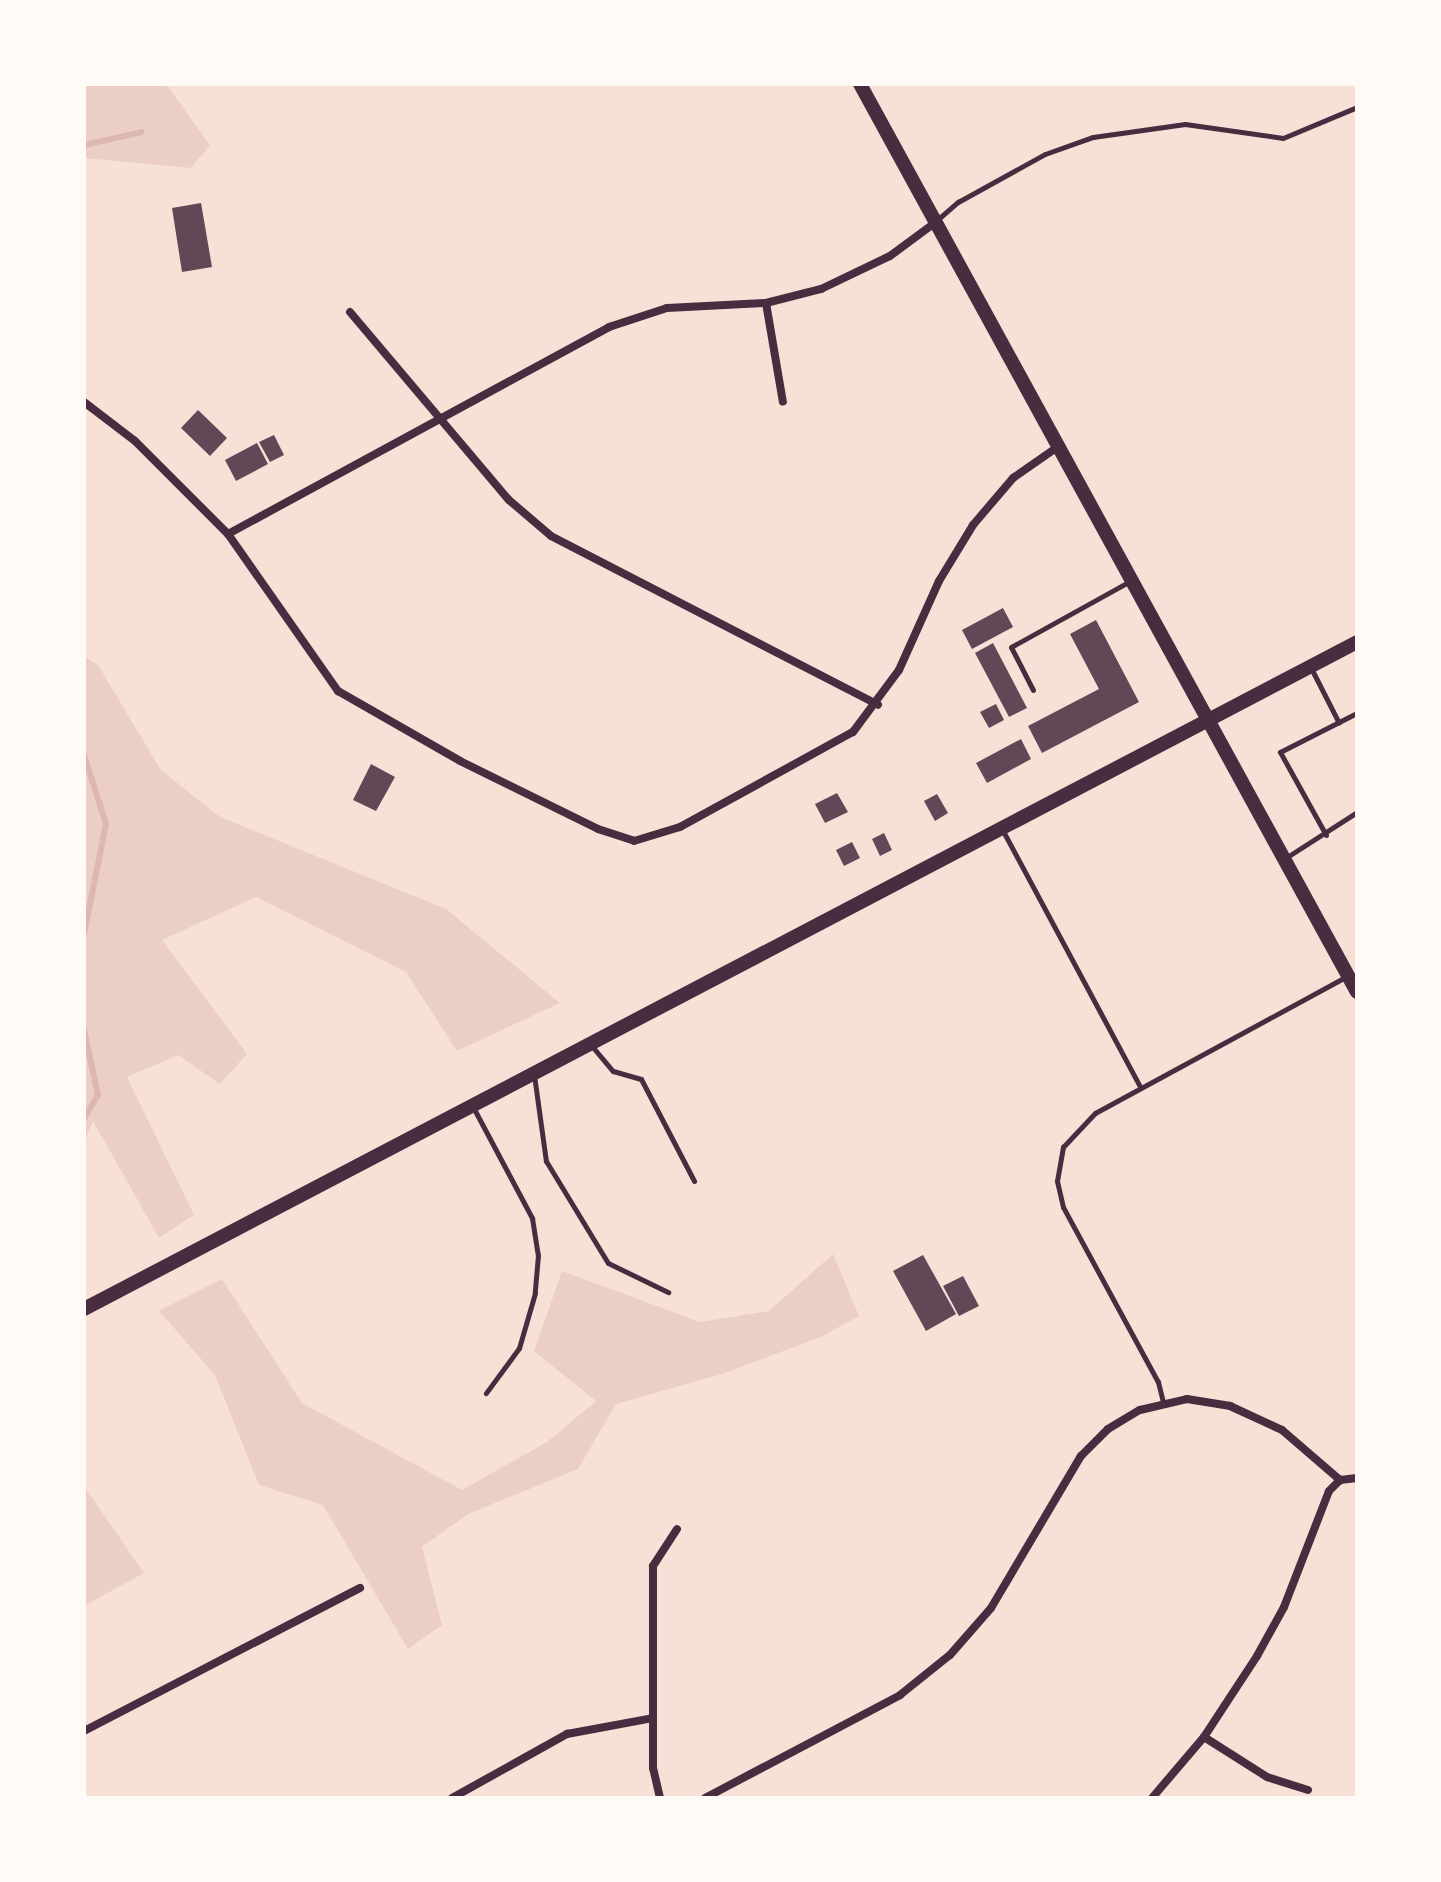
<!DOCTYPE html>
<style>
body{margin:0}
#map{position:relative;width:1441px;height:1882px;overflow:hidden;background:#f7e1d7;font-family:"Nunito Sans",sans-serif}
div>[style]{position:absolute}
.green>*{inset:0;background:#ebcfc5}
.stream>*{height:6px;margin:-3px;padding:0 3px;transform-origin:3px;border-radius:3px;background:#dcb8b0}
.building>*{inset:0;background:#644757}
.service>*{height:5px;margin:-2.5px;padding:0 2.5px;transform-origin:2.5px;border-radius:2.5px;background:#4a2c40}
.minor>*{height:8px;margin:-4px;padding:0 4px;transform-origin:4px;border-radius:4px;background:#4a2c40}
.tertiary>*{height:14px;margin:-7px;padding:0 7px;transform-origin:7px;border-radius:7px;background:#4a2c40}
span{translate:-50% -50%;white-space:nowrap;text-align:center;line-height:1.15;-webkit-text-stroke:7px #fffaf5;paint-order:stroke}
.frame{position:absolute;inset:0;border:86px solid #fffaf5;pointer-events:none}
</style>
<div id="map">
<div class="green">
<i style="clip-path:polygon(84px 84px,166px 84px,210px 145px,191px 168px,84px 158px)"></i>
<i style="clip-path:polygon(84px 656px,98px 665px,161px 770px,220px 817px,446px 909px,560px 1003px,457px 1051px,406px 972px,256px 897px,162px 940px,247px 1054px,220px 1084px,178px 1055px,127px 1077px,194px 1215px,159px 1238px,93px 1121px,84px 1142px)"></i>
<i style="clip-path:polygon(833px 1254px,859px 1316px,821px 1337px,722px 1374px,616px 1404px,578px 1469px,468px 1514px,422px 1547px,442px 1625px,408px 1649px,323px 1505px,259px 1485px,215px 1375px,159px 1311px,222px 1279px,302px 1403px,462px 1490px,547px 1442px,596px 1401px,534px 1351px,562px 1271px,700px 1322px,769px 1311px)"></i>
<i style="clip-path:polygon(84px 1486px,144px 1573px,84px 1606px)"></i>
</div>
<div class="stream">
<i style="left:84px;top:145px;width:59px;rotate:-12.6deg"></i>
<i style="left:84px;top:755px;width:72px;rotate:72.3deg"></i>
<i style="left:106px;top:824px;width:112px;rotate:101.3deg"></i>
<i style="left:84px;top:1030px;width:66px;rotate:77.8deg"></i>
<i style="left:98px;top:1095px;width:27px;rotate:121deg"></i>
</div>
<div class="building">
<i style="clip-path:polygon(201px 203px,212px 267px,182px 272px,172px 208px)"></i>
<i style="clip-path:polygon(198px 410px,227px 438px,210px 456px,181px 428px)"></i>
<i style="clip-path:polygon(274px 435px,284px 455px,270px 462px,259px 442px)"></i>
<i style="clip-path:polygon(257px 443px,268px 464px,236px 481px,225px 460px)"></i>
<i style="clip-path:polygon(1003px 608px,1013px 627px,972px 649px,962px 630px)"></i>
<i style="clip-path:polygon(1096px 620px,1139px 702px,1042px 753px,1028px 726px,1099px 689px,1070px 634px)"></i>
<i style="clip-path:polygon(993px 643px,1027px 708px,1009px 717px,975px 653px)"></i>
<i style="clip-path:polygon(996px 704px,1004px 720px,989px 728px,980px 712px)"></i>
<i style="clip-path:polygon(1021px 739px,1031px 759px,987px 783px,976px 763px)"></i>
<i style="clip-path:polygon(371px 764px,395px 777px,376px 811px,353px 800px)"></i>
<i style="clip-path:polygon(837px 793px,848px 812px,825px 823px,815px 804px)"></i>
<i style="clip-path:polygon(937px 794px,948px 813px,935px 821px,924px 801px)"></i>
<i style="clip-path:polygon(884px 833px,892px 850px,880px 856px,872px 839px)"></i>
<i style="clip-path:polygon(852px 842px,860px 858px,844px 866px,836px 850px)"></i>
<i style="clip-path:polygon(923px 1255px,956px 1314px,926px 1331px,893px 1271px)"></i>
<i style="clip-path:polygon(963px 1276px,979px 1306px,959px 1316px,943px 1286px)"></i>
</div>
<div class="service">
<i style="left:937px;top:220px;width:28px;rotate:-41deg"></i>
<i style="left:958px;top:202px;width:99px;rotate:-28.9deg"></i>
<i style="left:1045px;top:154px;width:51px;rotate:-19.5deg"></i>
<i style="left:1093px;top:137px;width:93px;rotate:-8deg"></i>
<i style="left:1185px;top:124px;width:99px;rotate:8.1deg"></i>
<i style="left:1283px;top:138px;width:80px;rotate:-22.7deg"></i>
<i style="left:1312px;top:670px;width:59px;rotate:63deg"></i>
<i style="left:1033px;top:690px;width:48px;rotate:-117.1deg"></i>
<i style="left:1011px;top:647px;width:136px;rotate:-29deg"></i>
<i style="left:1003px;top:831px;width:290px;rotate:61.8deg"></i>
<i style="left:1326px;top:835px;width:95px;rotate:-119deg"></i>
<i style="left:1280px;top:752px;width:86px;rotate:-26.9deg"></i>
<i style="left:1287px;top:857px;width:83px;rotate:-32.7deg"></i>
<i style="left:591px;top:1045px;width:34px;rotate:50deg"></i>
<i style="left:613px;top:1071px;width:29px;rotate:16deg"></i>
<i style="left:641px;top:1079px;width:115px;rotate:62.5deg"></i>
<i style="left:534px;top:1075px;width:87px;rotate:82.1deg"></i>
<i style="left:546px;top:1161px;width:119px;rotate:58.7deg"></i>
<i style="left:608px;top:1263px;width:67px;rotate:25.8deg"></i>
<i style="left:473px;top:1107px;width:126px;rotate:62deg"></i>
<i style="left:532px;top:1218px;width:37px;rotate:81deg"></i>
<i style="left:538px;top:1255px;width:38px;rotate:95deg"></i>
<i style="left:535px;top:1293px;width:57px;rotate:106.2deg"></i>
<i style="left:519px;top:1348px;width:56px;rotate:126.3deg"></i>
<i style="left:1163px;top:1402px;width:21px;rotate:-104deg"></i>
<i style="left:1158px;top:1382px;width:199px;rotate:-118.5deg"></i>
<i style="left:1063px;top:1207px;width:27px;rotate:-103deg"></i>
<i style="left:1057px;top:1181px;width:35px;rotate:-80deg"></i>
<i style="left:1063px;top:1147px;width:47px;rotate:-46.7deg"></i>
<i style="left:1095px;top:1113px;width:287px;rotate:-28.5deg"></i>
</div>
<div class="minor">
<i style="left:766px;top:303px;width:100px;rotate:80.3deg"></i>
<i style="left:350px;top:312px;width:246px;rotate:49.8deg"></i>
<i style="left:509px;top:500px;width:55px;rotate:40.6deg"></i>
<i style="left:551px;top:536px;width:368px;rotate:27.3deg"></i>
<i style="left:84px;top:402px;width:64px;rotate:37.4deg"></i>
<i style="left:135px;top:441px;width:132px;rotate:45deg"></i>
<i style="left:228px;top:534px;width:192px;rotate:55deg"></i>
<i style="left:338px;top:691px;width:141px;rotate:29.8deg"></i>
<i style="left:460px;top:761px;width:154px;rotate:26.2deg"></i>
<i style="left:598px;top:829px;width:38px;rotate:18deg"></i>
<i style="left:634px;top:841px;width:48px;rotate:-16.9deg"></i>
<i style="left:680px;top:827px;width:197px;rotate:-28.8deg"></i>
<i style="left:853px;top:732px;width:77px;rotate:-53.4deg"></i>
<i style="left:899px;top:670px;width:98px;rotate:-65.8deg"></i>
<i style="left:939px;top:581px;width:66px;rotate:-58.7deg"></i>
<i style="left:973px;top:525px;width:62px;rotate:-49.6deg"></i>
<i style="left:1013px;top:478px;width:56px;rotate:-34.8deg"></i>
<i style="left:228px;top:534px;width:434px;rotate:-28.5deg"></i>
<i style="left:609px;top:327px;width:61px;rotate:-18.1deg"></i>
<i style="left:667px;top:308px;width:99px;rotate:-2.9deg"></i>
<i style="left:766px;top:303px;width:57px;rotate:-14.3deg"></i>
<i style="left:821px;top:289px;width:76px;rotate:-25.6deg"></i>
<i style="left:890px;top:256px;width:57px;rotate:-36.5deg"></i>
<i style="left:84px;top:1731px;width:311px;rotate:-27.4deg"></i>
<i style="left:1204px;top:1737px;width:75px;rotate:32.4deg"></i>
<i style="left:1267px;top:1777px;width:43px;rotate:17.6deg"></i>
<i style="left:452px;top:1798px;width:132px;rotate:-29.1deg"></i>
<i style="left:567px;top:1734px;width:87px;rotate:-10.5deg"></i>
<i style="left:660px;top:1798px;width:31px;rotate:-103deg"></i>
<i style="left:653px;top:1768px;width:202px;rotate:-90deg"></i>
<i style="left:653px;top:1566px;width:44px;rotate:-57deg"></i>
<i style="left:705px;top:1798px;width:221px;rotate:-27.8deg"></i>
<i style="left:900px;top:1695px;width:64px;rotate:-38.7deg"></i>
<i style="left:950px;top:1655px;width:62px;rotate:-48.9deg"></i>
<i style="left:991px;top:1608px;width:177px;rotate:-59.4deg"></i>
<i style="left:1081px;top:1456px;width:38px;rotate:-45deg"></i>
<i style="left:1108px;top:1429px;width:37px;rotate:-31deg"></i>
<i style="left:1140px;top:1410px;width:48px;rotate:-13.2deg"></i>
<i style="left:1187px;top:1399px;width:44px;rotate:9.2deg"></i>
<i style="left:1230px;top:1406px;width:57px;rotate:24.8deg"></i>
<i style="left:1282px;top:1430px;width:77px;rotate:40.8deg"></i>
<i style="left:1152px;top:1798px;width:80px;rotate:-49.6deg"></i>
<i style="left:1204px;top:1737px;width:97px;rotate:-56.8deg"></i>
<i style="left:1257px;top:1656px;width:56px;rotate:-61.1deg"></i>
<i style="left:1284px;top:1607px;width:124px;rotate:-68.8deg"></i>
<i style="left:1329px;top:1491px;width:16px;rotate:-45deg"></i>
<i style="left:1340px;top:1480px;width:17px;rotate:-7deg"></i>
</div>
<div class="tertiary">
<i style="left:860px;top:84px;width:1035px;rotate:61.31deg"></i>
<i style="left:84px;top:1309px;width:1437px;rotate:-27.65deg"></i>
</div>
<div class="frame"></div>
</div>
